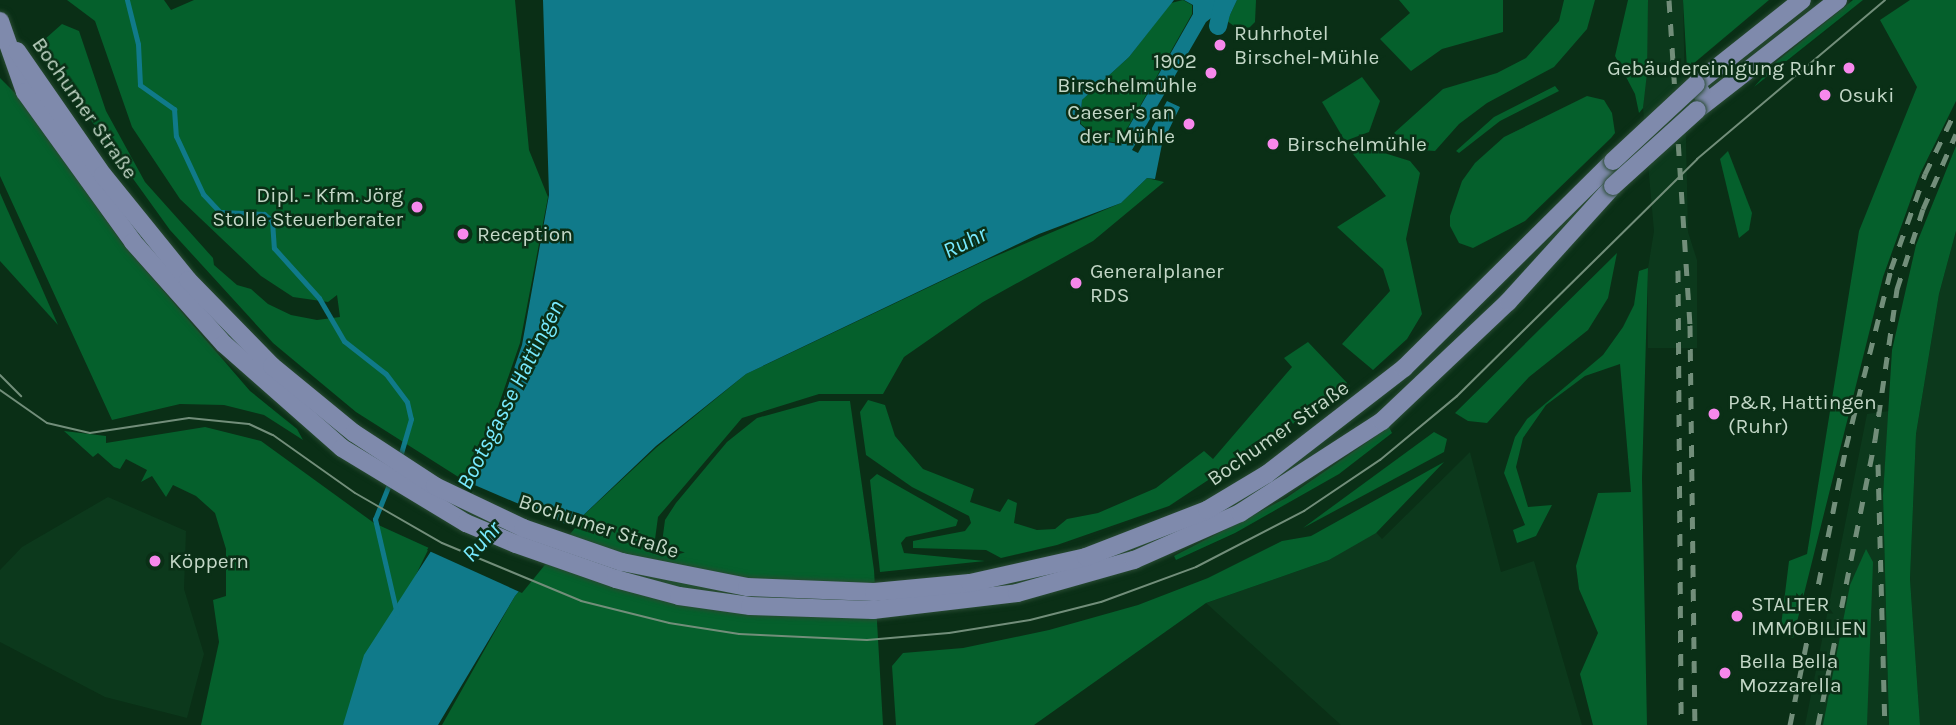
<!DOCTYPE html>
<meta charset="utf-8">
<style>
body{margin:0}
#map{position:relative;width:1956px;height:725px;overflow:hidden;background:#0a2f16;font-family:Karla,sans-serif}
div>[style]{position:absolute}
.built>*{inset:0;background:#0c391c}
.green>*{inset:0;background:#05602c}
.water>*{inset:0;background:#107a8a}
.pier>*{inset:0;background:#0a2f16}
.stream>*{height:5px;margin:-2.5px;padding:0 2.5px;transform-origin:2.5px;border-radius:2.5px;background:#107a8a}
.canal>*{height:18px;margin:-9px;padding:0 9px;transform-origin:9px;border-radius:9px;background:#107a8a}
.roads{filter:drop-shadow(0 0 2px #284a32) drop-shadow(0 0 2px #284a32)}
.primary>*{height:18px;margin:-9px;padding:0 9px;transform-origin:9px;border-radius:9px;background:#7f8aac}
.tram>*{height:2px;margin:-1px;padding:0 1px;transform-origin:1px;border-radius:1px;background:#728e7a}
.rail>*{height:5px;margin-top:-2.5px;transform-origin:0;background:repeating-linear-gradient(90deg,#728e7a 0 12px,transparent 0 24px)}
.bridges{filter:drop-shadow(0 0 2px #284a32) drop-shadow(0 0 2px #284a32)}
.primary-bridge>*{height:18px;margin:-9px;padding:0 9px;transform-origin:9px;border-radius:9px;background:#7f8aac}
.dots>*{width:19px;height:19px;translate:-50% -50%;box-sizing:border-box;border:4px solid #0a2f16;border-radius:50%}
span{translate:-50% -50%;white-space:nowrap;text-align:center;line-height:1.15;-webkit-text-stroke:5px #0a2f16;paint-order:stroke}
.poi-label{font-size:21px;color:#c3d7c7}
.left{translate:0 -50%;text-align:left}
.right{translate:-100% -50%;text-align:right}
.street-label{font-size:21px;color:#c3d7c7}
.water-label{font-size:23px;color:#78eafe;font-style:italic}
</style>
<div id="map">
<div class="built">
<i style="clip-path:polygon(1648px 0,1683px 0,1688px 232px,1697px 260px,1697px 348px,1648px 348px,1648px 268px,1654px 231px,1643px 108px)"></i>
<i style="clip-path:polygon(1956px 231px,1956px 725px,1920px 725px,1910px 579px,1916px 434px,1939px 294px)"></i>
<i style="clip-path:polygon(1889px 411px,1883px 495px,1889px 725px,1805px 725px,1867px 414px)"></i>
<i style="clip-path:polygon(1470px 452px,1501px 572px,1534px 561px,1582px 725px,1341px 725px,1206px 603px,1329px 560px,1375px 531px,1382px 539px)"></i>
<i style="clip-path:polygon(108px 497px,186px 531px,184px 589px,204px 654px,187px 718px,105px 697px,0 642px,0 570px,22px 547px)"></i>
</div>
<div class="green">
<i style="clip-path:polygon(67px 0,164px 0,171px 10px,194px 0,515px 0,529px 150px,548px 197px,520px 343px,471px 485px,356px 412px,273px 343px,170px 230px,49px 62px,45px 39px,62px 24px,79px 31px,106px 111px,145px 182px,213px 258px,214px 265px,237px 285px,251px 289px,268px 304px,291px 315px,317px 320px,340px 317px,337px 295px,328px 302px,293px 297px,261px 276px,180px 199px,132px 127px,95px 21px)"></i>
<i style="clip-path:polygon(1183px 0,1192px 5px,1192px 14px,1119px 143px,1101px 140px,1081px 124px,1082px 100px,1129px 57px,1171px 3px)"></i>
<i style="clip-path:polygon(1237px 0,1256px 0,1255px 22px,1244px 33px,1227px 21px)"></i>
<i style="clip-path:polygon(1399px 0,1503px 0,1503px 32px,1442px 49px,1411px 71px,1380px 39px,1410px 13px)"></i>
<i style="clip-path:polygon(1564px 0,1595px 0,1587px 29px,1554px 67px,1487px 103px,1459px 124px,1435px 151px,1421px 150px,1394px 133px,1443px 89px,1497px 73px,1526px 58px,1559px 21px)"></i>
<i style="clip-path:polygon(1628px 0,1648px 0,1647px 73px,1643px 108px,1639px 113px,1635px 94px,1615px 56px)"></i>
<i style="clip-path:polygon(1683px 0,1769px 0,1687px 69px)"></i>
<i style="clip-path:polygon(1853px 0,1863px 0,1754px 87px,1777px 61px)"></i>
<i style="clip-path:polygon(1910px 0,1956px 0,1956px 101px,1920px 174px,1883px 277px,1793px 638px,1780px 634px,1789px 561px,1807px 554px,1859px 231px,1917px 87px,1880px 20px)"></i>
<i style="clip-path:polygon(1362px 77px,1380px 101px,1369px 132px,1345px 141px,1322px 102px)"></i>
<i style="clip-path:polygon(0 78px,18px 96px,123px 244px,250px 391px,297px 429px,303px 440px,264px 415px,224px 405px,180px 404px,112px 420px,0 176px)"></i>
<i style="clip-path:polygon(1555px 86px,1559px 91px,1500px 121px,1459px 153px,1456px 151px,1494px 117px)"></i>
<i style="clip-path:polygon(1587px 96px,1604px 100px,1612px 113px,1615px 133px,1611px 138px,1525px 221px,1473px 248px,1459px 243px,1450px 226px,1450px 216px,1462px 181px,1475px 163px,1504px 137px)"></i>
<i style="clip-path:polygon(1956px 146px,1956px 231px,1939px 294px,1916px 434px,1910px 579px,1920px 725px,1889px 725px,1883px 495px,1892px 350px,1916px 245px)"></i>
<i style="clip-path:polygon(1365px 147px,1410px 161px,1420px 173px,1406px 239px,1422px 314px,1407px 339px,1373px 370px,1342px 344px,1390px 291px,1383px 269px,1337px 227px,1386px 196px,1353px 154px)"></i>
<i style="clip-path:polygon(1728px 151px,1752px 213px,1749px 230px,1739px 238px,1720px 159px)"></i>
<i style="clip-path:polygon(1147px 178px,1164px 182px,1093px 241px,983px 302px,904px 357px,883px 394px,819px 394px,742px 418px,658px 517px,654px 547px,661px 550px,665px 520px,676px 503px,727px 442px,757px 418px,819px 401px,850px 401px,874px 570px,883px 725px,442px 725px,515px 596px,573px 525px,657px 447px,746px 374px,982px 262px,1121px 203px)"></i>
<i style="clip-path:polygon(0 193px,58px 325px,0 261px)"></i>
<i style="clip-path:polygon(1617px 253px,1608px 298px,1588px 330px,1529px 377px,1487px 423px,1468px 421px,1455px 413px)"></i>
<i style="clip-path:polygon(1648px 268px,1642px 478px,1647px 725px,1593px 725px,1580px 674px,1598px 633px,1579px 589px,1576px 566px,1598px 493px,1631px 492px,1620px 364px,1585px 376px,1546px 405px,1523px 438px,1516px 467px,1528px 507px,1552px 505px,1536px 536px,1517px 543px,1513px 530px,1525px 525px,1504px 473px,1515px 437px,1527px 419px,1603px 355px,1623px 327px,1634px 305px,1639px 271px)"></i>
<i style="clip-path:polygon(1308px 342px,1350px 386px,1169px 506px,1057px 545px,1001px 558px,986px 550px,913px 548px,913px 541px,965px 531px,971px 523px,969px 516px,912px 487px,866px 455px,860px 412px,868px 400px,885px 405px,895px 436px,923px 469px,974px 489px,970px 502px,1000px 512px,1008px 499px,1017px 503px,1014px 523px,1037px 530px,1055px 529px,1067px 519px,1098px 513px,1156px 488px,1204px 451px,1213px 459px,1292px 367px,1284px 358px)"></i>
<i style="clip-path:polygon(205px 427px,261px 441px,374px 523px,429px 548px,343px 725px,201px 725px,219px 642px,213px 600px,226px 596px,226px 549px,215px 513px,196px 496px,173px 485px,166px 497px,152px 476px,141px 482px,147px 470px,126px 459px,120px 469px,114px 467px,98px 453px,93px 457px,64px 431px,106px 436px,106px 443px)"></i>
<i style="clip-path:polygon(1389px 427px,1392px 433px,1339px 474px,1235px 533px,1176px 560px,1174px 556px,1286px 498px)"></i>
<i style="clip-path:polygon(1434px 432px,1447px 439px,1444px 452px,1303px 528px)"></i>
<i style="clip-path:polygon(1444px 462px,1376px 533px,1329px 560px,1206px 603px,1034px 725px,896px 725px,892px 666px,903px 653px,963px 648px,1049px 630px,1138px 605px,1208px 578px,1282px 541px,1311px 536px)"></i>
<i style="clip-path:polygon(877px 474px,958px 520px,956px 526px,906px 537px,901px 543px,904px 553px,985px 561px,880px 572px,870px 480px)"></i>
<i style="clip-path:polygon(1866px 549px,1873px 562px,1867px 725px,1823px 725px,1850px 585px)"></i>
</div>
<div class="water">
<i style="clip-path:polygon(543px 0,1174px 0,1129px 57px,1082px 100px,1080px 124px,1100px 141px,1119px 144px,1193px 14px,1193px 5px,1184px 0,1237px 0,1229px 17px,1215px 15px,1206px 22px,1132px 150px,1138px 153px,1167px 101px,1180px 107px,1162px 144px,1155px 179px,1147px 178px,1121px 203px,1039px 234px,746px 374px,656px 446px,573px 525px,515px 596px,438px 725px,343px 725px,364px 655px,475px 483px,522px 345px,549px 195px)"></i>
</div>
<div class="pier">
<i style="clip-path:polygon(470px 483px,575px 528px,522px 593px,427px 550px)"></i>
</div>
<div class="stream">
<i style="left:127px;top:0;width:45px;rotate:76deg"></i>
<i style="left:138px;top:44px;width:41px;rotate:87.2deg"></i>
<i style="left:140px;top:85px;width:42px;rotate:35.2deg"></i>
<i style="left:174px;top:109px;width:27px;rotate:86deg"></i>
<i style="left:176px;top:136px;width:64px;rotate:65deg"></i>
<i style="left:203px;top:194px;width:25px;rotate:47deg"></i>
<i style="left:220px;top:212px;width:44px;rotate:2.6deg"></i>
<i style="left:264px;top:214px;width:11px;rotate:41deg"></i>
<i style="left:272px;top:221px;width:27px;rotate:86deg"></i>
<i style="left:274px;top:248px;width:67px;rotate:48deg"></i>
<i style="left:319px;top:298px;width:50px;rotate:59.8deg"></i>
<i style="left:344px;top:341px;width:53px;rotate:38.2deg"></i>
<i style="left:386px;top:374px;width:35px;rotate:53deg"></i>
<i style="left:407px;top:402px;width:17px;rotate:77deg"></i>
<i style="left:411px;top:419px;width:43px;rotate:106.3deg"></i>
<i style="left:390px;top:482px;width:40px;rotate:112deg"></i>
<i style="left:375px;top:519px;width:98px;rotate:77deg"></i>
</div>
<div class="canal">
<i style="left:1218px;top:26px;width:27px;rotate:-77deg"></i>
</div>
<div class="roads">
<div class="primary">
<i style="left:0;top:21px;width:75px;rotate:70.6deg"></i>
<i style="left:25px;top:92px;width:185px;rotate:54.2deg"></i>
<i style="left:133px;top:242px;width:137px;rotate:48.3deg"></i>
<i style="left:224px;top:344px;width:157px;rotate:41.4deg"></i>
<i style="left:342px;top:448px;width:145px;rotate:31.2deg"></i>
<i style="left:466px;top:523px;width:54px;rotate:22.8deg"></i>
<i style="left:516px;top:544px;width:106px;rotate:19.3deg"></i>
<i style="left:616px;top:579px;width:65px;rotate:15.1deg"></i>
<i style="left:679px;top:596px;width:72px;rotate:8deg"></i>
<i style="left:750px;top:606px;width:123px;rotate:1.9deg"></i>
<i style="left:873px;top:610px;width:145px;rotate:-6.7deg"></i>
<i style="left:1017px;top:593px;width:122px;rotate:-15.8deg"></i>
<i style="left:1134px;top:560px;width:116px;rotate:-23.9deg"></i>
<i style="left:1240px;top:513px;width:169px;rotate:-32.9deg"></i>
<i style="left:1382px;top:421px;width:173px;rotate:-43.4deg"></i>
<i style="left:1508px;top:302px;width:156px;rotate:-47.8deg"></i>
<i style="left:17px;top:51px;width:151px;rotate:55.3deg"></i>
<i style="left:103px;top:175px;width:135px;rotate:51deg"></i>
<i style="left:188px;top:280px;width:120px;rotate:45.7deg"></i>
<i style="left:272px;top:366px;width:106px;rotate:39.3deg"></i>
<i style="left:354px;top:433px;width:97px;rotate:33.2deg"></i>
<i style="left:435px;top:486px;width:98px;rotate:25.5deg"></i>
<i style="left:523px;top:528px;width:105px;rotate:19deg"></i>
<i style="left:622px;top:562px;width:127px;rotate:11.3deg"></i>
<i style="left:747px;top:587px;width:127px;rotate:2.3deg"></i>
<i style="left:874px;top:592px;width:96px;rotate:-5.4deg"></i>
<i style="left:970px;top:583px;width:119px;rotate:-12.6deg"></i>
<i style="left:1086px;top:557px;width:130px;rotate:-21.2deg"></i>
<i style="left:1207px;top:510px;width:70px;rotate:-31deg"></i>
<i style="left:1267px;top:474px;width:173px;rotate:-37.7deg"></i>
<i style="left:1404px;top:368px;width:294px;rotate:-44.7deg"></i>
<i style="left:1704px;top:97px;width:15px;rotate:-122deg"></i>
<i style="left:1696px;top:84px;width:135px;rotate:-38.4deg"></i>
<i style="left:1697px;top:110px;width:179px;rotate:-38deg"></i>
</div>
</div>
<div class="tram">
<i style="left:0;top:375px;width:30px;rotate:45deg"></i>
<i style="left:0;top:390px;width:57px;rotate:35.1deg"></i>
<i style="left:47px;top:423px;width:44px;rotate:13.1deg"></i>
<i style="left:90px;top:433px;width:100px;rotate:-8.6deg"></i>
<i style="left:189px;top:418px;width:60px;rotate:5.7deg"></i>
<i style="left:249px;top:424px;width:26px;rotate:25deg"></i>
<i style="left:273px;top:435px;width:100px;rotate:35.3deg"></i>
<i style="left:355px;top:493px;width:100px;rotate:29.9deg"></i>
<i style="left:442px;top:543px;width:151px;rotate:22.6deg"></i>
<i style="left:581px;top:601px;width:91px;rotate:14deg"></i>
<i style="left:669px;top:623px;width:71px;rotate:8.9deg"></i>
<i style="left:739px;top:634px;width:128px;rotate:2.7deg"></i>
<i style="left:867px;top:640px;width:82px;rotate:-4.9deg"></i>
<i style="left:949px;top:633px;width:82px;rotate:-9.1deg"></i>
<i style="left:1030px;top:620px;width:73px;rotate:-14.2deg"></i>
<i style="left:1101px;top:602px;width:101px;rotate:-20.2deg"></i>
<i style="left:1196px;top:567px;width:122px;rotate:-27.4deg"></i>
<i style="left:1304px;top:511px;width:92px;rotate:-33.9deg"></i>
<i style="left:1380px;top:460px;width:100px;rotate:-39.7deg"></i>
<i style="left:1457px;top:396px;width:337px;rotate:-44.6deg"></i>
<i style="left:1697px;top:159px;width:246px;rotate:-40.2deg"></i>
</div>
<div class="rail">
<i style="left:1669px;top:0;width:326px;rotate:86.3deg"></i>
<i style="left:1690px;top:325px;width:400px;rotate:89.3deg"></i>
<i style="left:1678px;top:270px;width:455px;rotate:89.6deg"></i>
<i style="left:1878px;top:464px;width:261px;rotate:88.5deg"></i>
<i style="left:1790px;top:725px;width:284px;rotate:-78.6deg"></i>
<i style="left:1846px;top:447px;width:184px;rotate:-75.8deg"></i>
<i style="left:1891px;top:269px;width:101px;rotate:-70.3deg"></i>
<i style="left:1925px;top:174px;width:71px;rotate:-64.2deg"></i>
<i style="left:1818px;top:725px;width:291px;rotate:-78.7deg"></i>
<i style="left:1875px;top:440px;width:153px;rotate:-81.7deg"></i>
<i style="left:1897px;top:289px;width:84px;rotate:-72deg"></i>
<i style="left:1923px;top:209px;width:82px;rotate:-66.3deg"></i>
</div>
<div class="bridges">
<div class="primary-bridge">
<i style="left:1613px;top:161px;width:113px;rotate:-42.9deg"></i>
<i style="left:1613px;top:186px;width:113px;rotate:-42.1deg"></i>
</div>
</div>
<div class="dots">
<i style="left:1220px;top:45px;background:#f788ec"></i>
<i style="left:1849px;top:68px;background:#f788ec"></i>
<i style="left:1211px;top:73px;background:#f788ec"></i>
<i style="left:1825px;top:95px;background:#f788ec"></i>
<i style="left:1189px;top:124px;background:#f788ec"></i>
<i style="left:1273px;top:144px;background:#f788ec"></i>
<i style="left:417px;top:207px;background:#f788ec"></i>
<i style="left:463px;top:234px;background:#f788ec"></i>
<i style="left:1076px;top:283px;background:#f788ec"></i>
<i style="left:1714px;top:414px;background:#f788ec"></i>
<i style="left:155px;top:561px;background:#f788ec"></i>
<i style="left:1737px;top:616px;background:#f788ec"></i>
<i style="left:1725px;top:673px;background:#f788ec"></i>
</div>
<div class="poi-label">
<span class="left" style="left:1234px;top:45px">Ruhrhotel<br>Birschel-Mühle</span>
<span class="right" style="left:1197px;top:73px">1902<br>Birschelmühle</span>
<span class="right" style="left:1835px;top:68px">Gebäudereinigung Ruhr</span>
<span class="left" style="left:1839px;top:95px">Osuki</span>
<span class="right" style="left:1175px;top:124px">Caeser's an<br>der Mühle</span>
<span class="left" style="left:1287px;top:144px">Birschelmühle</span>
<span class="right" style="left:403px;top:207px">Dipl. - Kfm. Jörg<br>Stolle Steuerberater</span>
<span class="left" style="left:477px;top:234px">Reception</span>
<span class="left" style="left:1090px;top:283px">Generalplaner<br>RDS</span>
<span class="left" style="left:1728px;top:414px">P&amp;R, Hattingen<br>(Ruhr)</span>
<span class="left" style="left:169px;top:561px">Köppern</span>
<span class="left" style="left:1751px;top:616px">STALTER<br>IMMOBILIEN</span>
<span class="left" style="left:1739px;top:673px">Bella Bella<br>Mozzarella</span>
</div>
<div class="street-label">
<span style="left:85px;top:108px;rotate:55deg">Bochumer Straße</span>
<span style="left:1278px;top:433px;rotate:-35deg">Bochumer Straße</span>
<span style="left:599px;top:526px;rotate:18deg">Bochumer Straße</span>
</div>
<div class="water-label">
<span style="left:965px;top:243px;rotate:-26deg">Ruhr</span>
<span style="left:511px;top:395px;rotate:-63deg">Bootsgasse Hattingen</span>
<span style="left:482px;top:542px;rotate:-48deg">Ruhr</span>
</div>
</div>
